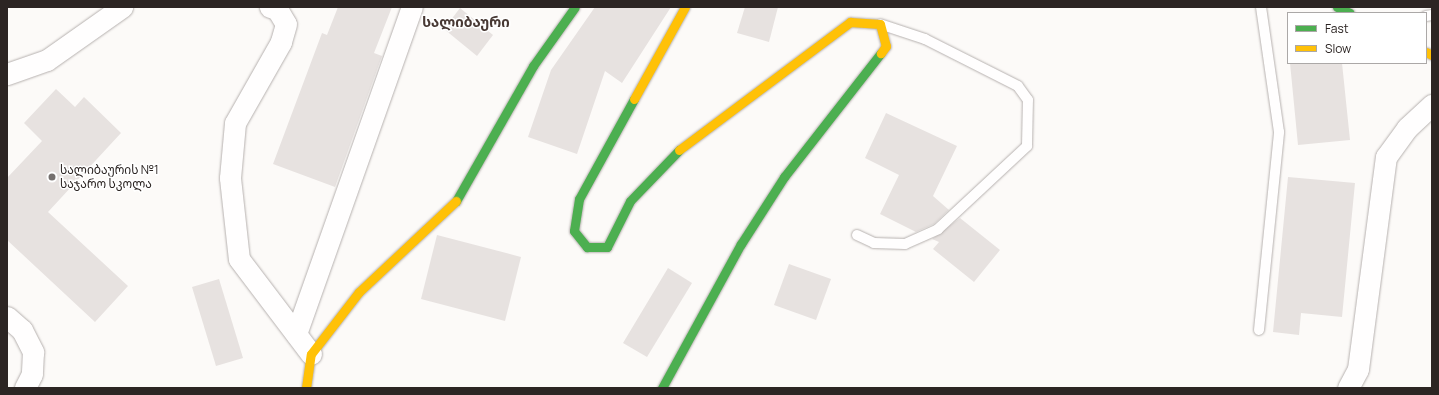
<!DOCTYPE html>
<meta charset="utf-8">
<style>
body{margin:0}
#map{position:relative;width:1439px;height:395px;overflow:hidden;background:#fcfaf8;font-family:Manrope,"Noto Sans Georgian",sans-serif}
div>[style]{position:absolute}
.building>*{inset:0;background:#e7e2e0}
.roads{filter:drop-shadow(0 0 1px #b6b1af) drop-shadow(0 0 1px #b6b1af)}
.lane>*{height:10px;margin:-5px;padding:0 5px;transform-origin:5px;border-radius:5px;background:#fffefe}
.street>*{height:21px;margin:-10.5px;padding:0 10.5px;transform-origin:10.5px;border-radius:10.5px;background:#fffefe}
.fast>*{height:9px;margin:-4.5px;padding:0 4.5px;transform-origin:4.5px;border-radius:4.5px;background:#4caf50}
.slow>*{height:9px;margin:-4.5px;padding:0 4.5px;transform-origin:4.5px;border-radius:4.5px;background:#ffc107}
.dots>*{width:11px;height:11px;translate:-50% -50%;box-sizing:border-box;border:2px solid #fff;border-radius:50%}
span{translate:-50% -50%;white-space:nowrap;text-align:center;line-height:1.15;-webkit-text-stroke:3px #fff;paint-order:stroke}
.poi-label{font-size:12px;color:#2c2523}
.left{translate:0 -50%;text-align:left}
.quarter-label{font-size:14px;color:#483934;font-weight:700}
.frame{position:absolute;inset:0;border:8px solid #2c2523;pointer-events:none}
.legend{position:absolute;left:1287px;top:12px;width:140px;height:52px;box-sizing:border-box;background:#fff;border:1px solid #aba8a7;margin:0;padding:5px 7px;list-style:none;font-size:12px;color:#2c2523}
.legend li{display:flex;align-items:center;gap:8px;height:20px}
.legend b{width:20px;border:1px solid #aba8a7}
</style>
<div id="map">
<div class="building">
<i style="clip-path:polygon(338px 7px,392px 7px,374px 53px,382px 56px,335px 187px,273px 164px,322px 33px,327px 35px)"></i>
<i style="clip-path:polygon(595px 7px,671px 7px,622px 83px,605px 71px,577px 154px,528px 137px,551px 70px)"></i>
<i style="clip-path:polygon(745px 7px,778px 7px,769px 42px,737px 33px)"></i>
<i style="clip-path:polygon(460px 8px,493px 35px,477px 56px,444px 29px)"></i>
<i style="clip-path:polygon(1290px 63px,1342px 63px,1350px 140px,1298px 145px)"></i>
<i style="clip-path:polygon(56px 89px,75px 107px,84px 97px,121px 133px,48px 212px,128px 286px,95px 322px,7px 240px,7px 178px,42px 141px,24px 123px)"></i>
<i style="clip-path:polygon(886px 113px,957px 146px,933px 196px,949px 210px,934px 224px,916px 232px,880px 214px,899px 175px,865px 158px)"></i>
<i style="clip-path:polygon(1288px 177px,1355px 183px,1342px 317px,1301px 313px,1299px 335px,1273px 332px)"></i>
<i style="clip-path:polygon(960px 218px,1000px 250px,974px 282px,933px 249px,939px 242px,932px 239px)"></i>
<i style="clip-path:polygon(437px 235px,521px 257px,505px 321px,421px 299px)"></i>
<i style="clip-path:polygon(789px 264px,831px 279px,816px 320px,774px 305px)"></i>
<i style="clip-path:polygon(668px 268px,692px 283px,647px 357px,623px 343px)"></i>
<i style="clip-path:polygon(219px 279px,243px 358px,216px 366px,192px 287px)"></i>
</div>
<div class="roads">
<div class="lane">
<i style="left:1426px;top:16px;width:6px;rotate:-9deg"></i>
<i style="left:857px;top:235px;width:19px;rotate:25deg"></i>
<i style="left:874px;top:243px;width:31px;rotate:2deg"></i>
<i style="left:905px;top:244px;width:36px;rotate:-24deg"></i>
<i style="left:938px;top:229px;width:122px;rotate:-43deg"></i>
<i style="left:1027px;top:146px;width:46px;rotate:-88.8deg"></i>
<i style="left:1028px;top:100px;width:17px;rotate:-126deg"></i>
<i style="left:1018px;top:86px;width:104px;rotate:-153.2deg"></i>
<i style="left:925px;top:39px;width:47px;rotate:-161.6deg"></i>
<i style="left:1259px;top:330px;width:199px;rotate:-84.2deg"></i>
<i style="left:1279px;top:132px;width:126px;rotate:-98.2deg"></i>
</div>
<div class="street">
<i style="left:270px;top:7px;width:7px;rotate:16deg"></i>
<i style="left:277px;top:9px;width:17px;rotate:59deg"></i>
<i style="left:286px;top:24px;width:19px;rotate:106deg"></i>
<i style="left:281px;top:42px;width:93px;rotate:119.6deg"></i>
<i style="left:235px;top:123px;width:55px;rotate:95.2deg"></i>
<i style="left:230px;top:178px;width:81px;rotate:83.7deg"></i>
<i style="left:239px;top:259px;width:119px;rotate:52.8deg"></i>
<i style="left:7px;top:74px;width:42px;rotate:-19.3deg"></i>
<i style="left:47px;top:60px;width:92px;rotate:-35.2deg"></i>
<i style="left:7px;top:317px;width:20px;rotate:41deg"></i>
<i style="left:22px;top:330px;width:25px;rotate:63deg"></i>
<i style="left:33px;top:352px;width:22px;rotate:93deg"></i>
<i style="left:32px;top:374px;width:16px;rotate:117deg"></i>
<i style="left:296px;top:334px;width:347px;rotate:-70.5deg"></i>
<i style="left:1348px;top:388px;width:21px;rotate:-62deg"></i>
<i style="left:1358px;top:369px;width:214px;rotate:-82.5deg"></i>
<i style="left:1386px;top:157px;width:36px;rotate:-54deg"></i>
<i style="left:1407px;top:128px;width:34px;rotate:-43deg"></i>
</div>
<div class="fast">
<i style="left:1337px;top:7px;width:14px;rotate:25deg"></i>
<i style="left:634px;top:99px;width:114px;rotate:118.8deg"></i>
<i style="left:579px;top:199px;width:32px;rotate:99deg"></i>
<i style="left:574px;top:231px;width:21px;rotate:51deg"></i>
<i style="left:587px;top:247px;width:20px"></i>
<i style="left:607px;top:247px;width:51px;rotate:-63.4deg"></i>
<i style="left:630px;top:201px;width:71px;rotate:-46.1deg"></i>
<i style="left:456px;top:201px;width:155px;rotate:-60.3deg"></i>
<i style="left:533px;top:66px;width:72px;rotate:-54.6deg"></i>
<i style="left:662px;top:388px;width:164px;rotate:-61.3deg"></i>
<i style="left:741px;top:244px;width:80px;rotate:-57.3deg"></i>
<i style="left:784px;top:177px;width:157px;rotate:-52deg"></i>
</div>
<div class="slow">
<i style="left:1426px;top:52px;width:7px;rotate:27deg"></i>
<i style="left:634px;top:99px;width:105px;rotate:-61deg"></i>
<i style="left:679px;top:150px;width:214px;rotate:-36.8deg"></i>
<i style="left:850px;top:22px;width:30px;rotate:4deg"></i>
<i style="left:880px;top:24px;width:23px;rotate:75deg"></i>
<i style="left:886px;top:46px;width:9px;rotate:126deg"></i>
<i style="left:306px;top:388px;width:34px;rotate:-82deg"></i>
<i style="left:311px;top:354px;width:78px;rotate:-52.3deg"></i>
<i style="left:359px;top:292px;width:133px;rotate:-43.2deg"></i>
</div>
</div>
<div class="dots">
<i style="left:52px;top:177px;background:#75706e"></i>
</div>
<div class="poi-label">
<span class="left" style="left:60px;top:177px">სალიბაურის №1<br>საჯარო სკოლა</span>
</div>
<div class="quarter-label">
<span style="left:466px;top:22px">სალიბაური</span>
</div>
<div class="frame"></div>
<ul class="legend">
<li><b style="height:5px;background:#4caf50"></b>Fast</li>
<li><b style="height:5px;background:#ffc107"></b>Slow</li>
</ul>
</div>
